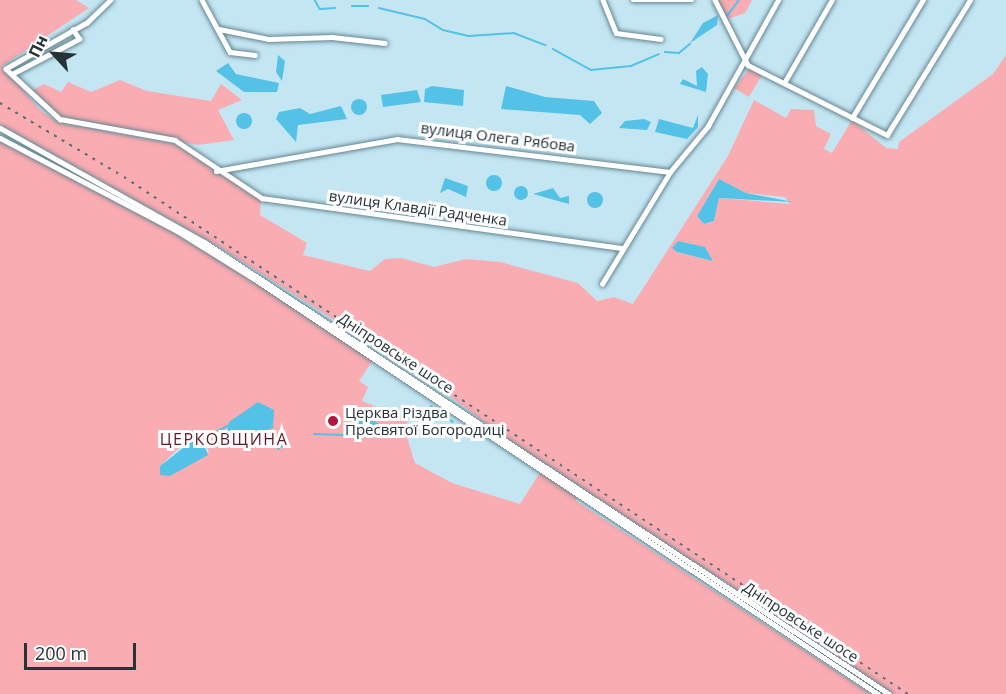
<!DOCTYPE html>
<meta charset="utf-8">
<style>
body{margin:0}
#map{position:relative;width:1006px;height:694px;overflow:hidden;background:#c4e6f3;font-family:"Open Sans",sans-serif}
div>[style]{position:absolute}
.green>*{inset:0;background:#f9acb1}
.water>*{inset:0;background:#53c2e6}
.round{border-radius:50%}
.stream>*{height:1.5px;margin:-0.75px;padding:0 0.75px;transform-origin:0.75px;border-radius:0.75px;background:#53c2e6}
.roads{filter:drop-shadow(0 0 2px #668691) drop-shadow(0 0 2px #668691)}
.minor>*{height:4.5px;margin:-2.25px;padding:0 2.25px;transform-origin:2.25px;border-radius:2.25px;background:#fff}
.major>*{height:5px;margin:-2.5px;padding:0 2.5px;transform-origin:2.5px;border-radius:2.5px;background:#fff}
.rail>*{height:1.5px;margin-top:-0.75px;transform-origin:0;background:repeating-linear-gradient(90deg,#5a6f76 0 3px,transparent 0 9px)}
.dots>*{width:16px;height:16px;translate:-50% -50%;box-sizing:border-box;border:3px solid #fff;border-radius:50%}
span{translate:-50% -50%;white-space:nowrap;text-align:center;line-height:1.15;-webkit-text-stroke:6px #fff;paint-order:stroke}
.street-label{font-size:15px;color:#253338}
.poi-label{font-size:15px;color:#253338}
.left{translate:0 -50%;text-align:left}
.neighbourhood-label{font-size:16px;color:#601b26;letter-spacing:1.5px}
.north{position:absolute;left:24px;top:24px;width:60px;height:60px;-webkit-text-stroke:4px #fff;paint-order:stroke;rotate:296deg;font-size:16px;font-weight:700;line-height:24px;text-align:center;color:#253338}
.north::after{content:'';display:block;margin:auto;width:21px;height:27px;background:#253338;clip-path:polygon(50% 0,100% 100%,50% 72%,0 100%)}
.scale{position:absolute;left:24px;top:643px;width:112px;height:27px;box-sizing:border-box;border:3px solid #253338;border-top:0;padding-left:8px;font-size:18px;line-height:21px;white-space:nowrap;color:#253338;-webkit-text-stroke:4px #fff;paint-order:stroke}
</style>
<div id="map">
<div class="green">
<i style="clip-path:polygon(evenodd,0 0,76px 0,89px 8px,2px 66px,41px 111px,58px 122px,175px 144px,261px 200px,260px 215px,307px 243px,303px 255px,370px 271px,385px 259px,401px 258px,434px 267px,466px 259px,500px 262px,578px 283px,597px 301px,614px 297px,633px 304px,728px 156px,754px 100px,786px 118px,791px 109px,814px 110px,816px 126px,831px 134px,824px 149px,832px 153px,852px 120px,886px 148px,898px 149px,899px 142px,993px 74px,1006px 55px,1006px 694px,889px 694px,517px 447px,425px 377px,219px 247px,0 125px,0 0,719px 179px,746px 193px,785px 197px,790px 204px,719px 198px,714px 221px,704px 224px,697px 216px,719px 179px,0 0,678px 241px,705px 247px,713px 261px,677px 252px,678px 241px)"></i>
<i style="clip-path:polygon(718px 0,752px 0,745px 13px,728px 19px)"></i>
<i style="clip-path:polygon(751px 67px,763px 73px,749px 97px,734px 88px)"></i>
<i style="clip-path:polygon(120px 80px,147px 91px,211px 101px,221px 84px,242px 100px,218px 110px,234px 140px,198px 145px,61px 118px,33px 90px,44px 84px,61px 92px,68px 82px,91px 92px)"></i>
<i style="clip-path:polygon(evenodd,0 140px,177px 231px,373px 360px,359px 381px,368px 387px,362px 401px,408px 419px,405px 431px,415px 463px,452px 483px,520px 504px,541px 471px,578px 495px,576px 501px,871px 694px,0 694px,0 140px,258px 402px,266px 407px,263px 428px,233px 438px,225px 431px,258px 402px,0 140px,360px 422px,372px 433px,343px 438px,344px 433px,360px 422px,0 140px,203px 438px,209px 452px,182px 465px,160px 466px,181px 446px,203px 438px)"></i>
</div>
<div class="water">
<i style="clip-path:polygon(718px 15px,717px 25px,690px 43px,703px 23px)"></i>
<i style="clip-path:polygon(278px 55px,285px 61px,282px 81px,276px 72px)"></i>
<i style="clip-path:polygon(228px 63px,236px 74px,279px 83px,277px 92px,244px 92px,216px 71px)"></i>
<i style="clip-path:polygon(702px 67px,708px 74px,706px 92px,680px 84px,683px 79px,697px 86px,696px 71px)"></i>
<i style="clip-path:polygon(432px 86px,464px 90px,463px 106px,424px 102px,425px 89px)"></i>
<i style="clip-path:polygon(506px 86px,545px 97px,594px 101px,602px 113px,590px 124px,580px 115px,501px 109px)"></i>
<i style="clip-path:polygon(417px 90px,421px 102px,383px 107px,381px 95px)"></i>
<i class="round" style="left:351px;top:99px;width:16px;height:16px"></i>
<i style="clip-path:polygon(341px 106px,347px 119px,298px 125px,296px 142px,276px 119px,279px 112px,300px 108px,310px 114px)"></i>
<i class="round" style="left:236px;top:113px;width:16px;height:16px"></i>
<i style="clip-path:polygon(698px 115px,698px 127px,687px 139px,655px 132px,659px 119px,693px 128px)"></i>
<i style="clip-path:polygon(644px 119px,651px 122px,647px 130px,619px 128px,625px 121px)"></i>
<i class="round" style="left:486px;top:175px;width:16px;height:16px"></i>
<i style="clip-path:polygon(445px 178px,468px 186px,466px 197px,448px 189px,440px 193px)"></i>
<i style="clip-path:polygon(719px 179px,746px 193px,793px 202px,719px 198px,714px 221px,704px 224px,697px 216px)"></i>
<i class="round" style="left:514px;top:186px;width:14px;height:14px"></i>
<i style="clip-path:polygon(553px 188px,560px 198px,569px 196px,569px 204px,533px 194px)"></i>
<i class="round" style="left:587px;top:192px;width:16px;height:16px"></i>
<i style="clip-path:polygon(678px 241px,705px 247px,713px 261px,677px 252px,672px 248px)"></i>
<i style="clip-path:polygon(258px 402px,274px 410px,273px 428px,245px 437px,226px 435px,229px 422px)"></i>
<i style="clip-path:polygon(366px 415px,383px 427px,343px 438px,344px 433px)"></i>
<i style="clip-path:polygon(200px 435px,208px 455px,170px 476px,160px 475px,160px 466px)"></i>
</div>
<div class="stream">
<i style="left:315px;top:0;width:10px;rotate:61deg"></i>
<i style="left:320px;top:9px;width:15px;rotate:-4deg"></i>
<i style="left:352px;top:6px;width:16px"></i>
<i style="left:379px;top:8px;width:47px;rotate:13.4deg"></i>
<i style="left:425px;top:19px;width:21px;rotate:31deg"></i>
<i style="left:443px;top:30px;width:27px;rotate:13deg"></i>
<i style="left:469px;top:36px;width:45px;rotate:-3.8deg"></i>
<i style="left:514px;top:33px;width:34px;rotate:21deg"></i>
<i style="left:727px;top:16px;width:20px;rotate:-53deg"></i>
<i style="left:553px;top:49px;width:43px;rotate:28.9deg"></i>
<i style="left:591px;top:70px;width:40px;rotate:-5.7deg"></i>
<i style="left:631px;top:66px;width:30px;rotate:-23deg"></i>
<i style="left:665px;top:52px;width:14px;rotate:4deg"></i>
<i style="left:679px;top:53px;width:14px;rotate:-39deg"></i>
<i style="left:431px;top:406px;width:27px;rotate:36deg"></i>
<i style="left:212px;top:434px;width:18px;rotate:-27deg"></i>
<i style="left:314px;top:434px;width:30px;rotate:2deg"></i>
<i style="left:278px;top:449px;width:7px;rotate:-34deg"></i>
</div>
<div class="roads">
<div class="minor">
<i style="left:111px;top:0;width:33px;rotate:136deg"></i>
<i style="left:87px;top:23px;width:93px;rotate:150.4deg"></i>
<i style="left:6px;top:69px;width:74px;rotate:42.8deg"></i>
<i style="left:60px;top:119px;width:117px;rotate:10.3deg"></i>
<i style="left:175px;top:140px;width:105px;rotate:33.7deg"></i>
<i style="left:262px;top:198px;width:364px;rotate:7.9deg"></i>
<i style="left:202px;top:0;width:59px;rotate:61.7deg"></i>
<i style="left:230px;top:52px;width:25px;rotate:7deg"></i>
<i style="left:603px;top:0;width:35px;rotate:68deg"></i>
<i style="left:616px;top:33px;width:45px;rotate:7.6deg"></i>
<i style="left:633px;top:0;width:59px"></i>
<i style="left:715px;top:0;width:73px;rotate:63.1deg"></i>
<i style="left:748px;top:65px;width:156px;rotate:26.7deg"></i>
<i style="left:887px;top:135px;width:158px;rotate:-58.4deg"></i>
<i style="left:219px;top:29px;width:51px;rotate:11.3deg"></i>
<i style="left:269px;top:39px;width:63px;rotate:-1.8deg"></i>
<i style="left:332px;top:37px;width:53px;rotate:6.5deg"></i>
<i style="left:12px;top:74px;width:76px;rotate:-27.6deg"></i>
<i style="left:79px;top:39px;width:11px;rotate:-124deg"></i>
<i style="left:784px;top:83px;width:96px;rotate:-60deg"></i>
<i style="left:852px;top:118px;width:138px;rotate:-59deg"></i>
<i style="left:216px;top:171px;width:184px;rotate:-10deg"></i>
<i style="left:397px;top:139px;width:275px;rotate:6.9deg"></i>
<i style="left:602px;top:284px;width:131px;rotate:-58.7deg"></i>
<i style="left:670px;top:172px;width:60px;rotate:-50.4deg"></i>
<i style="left:708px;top:126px;width:144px;rotate:-60.9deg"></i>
</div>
<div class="major">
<i style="left:0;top:128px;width:234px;rotate:29.2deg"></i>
<i style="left:204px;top:242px;width:821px;rotate:33.42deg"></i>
<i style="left:0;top:138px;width:200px;rotate:27.7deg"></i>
<i style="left:177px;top:231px;width:91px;rotate:31.9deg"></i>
<i style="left:254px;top:279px;width:749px;rotate:33.63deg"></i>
</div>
</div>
<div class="rail">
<i style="left:0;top:103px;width:144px;rotate:30.8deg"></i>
<i style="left:124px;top:177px;width:939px;rotate:33.4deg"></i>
</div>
<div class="dots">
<i style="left:333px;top:421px;background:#ad183c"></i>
</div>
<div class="street-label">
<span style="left:498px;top:137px;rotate:7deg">вулиця Олега Рябова</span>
<span style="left:418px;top:208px;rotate:8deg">вулиця Клавдії Радченка</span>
<span style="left:396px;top:353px;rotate:33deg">Дніпровське шосе</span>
<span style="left:801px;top:622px;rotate:33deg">Дніпровське шосе</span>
</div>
<div class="poi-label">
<span class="left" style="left:345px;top:421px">Церква Різдва<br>Пресвятої Богородиці</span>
</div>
<div class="neighbourhood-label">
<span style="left:224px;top:439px">ЦЕРКОВЩИНА</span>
</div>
<div class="north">Пн</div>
<div class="scale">200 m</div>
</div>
